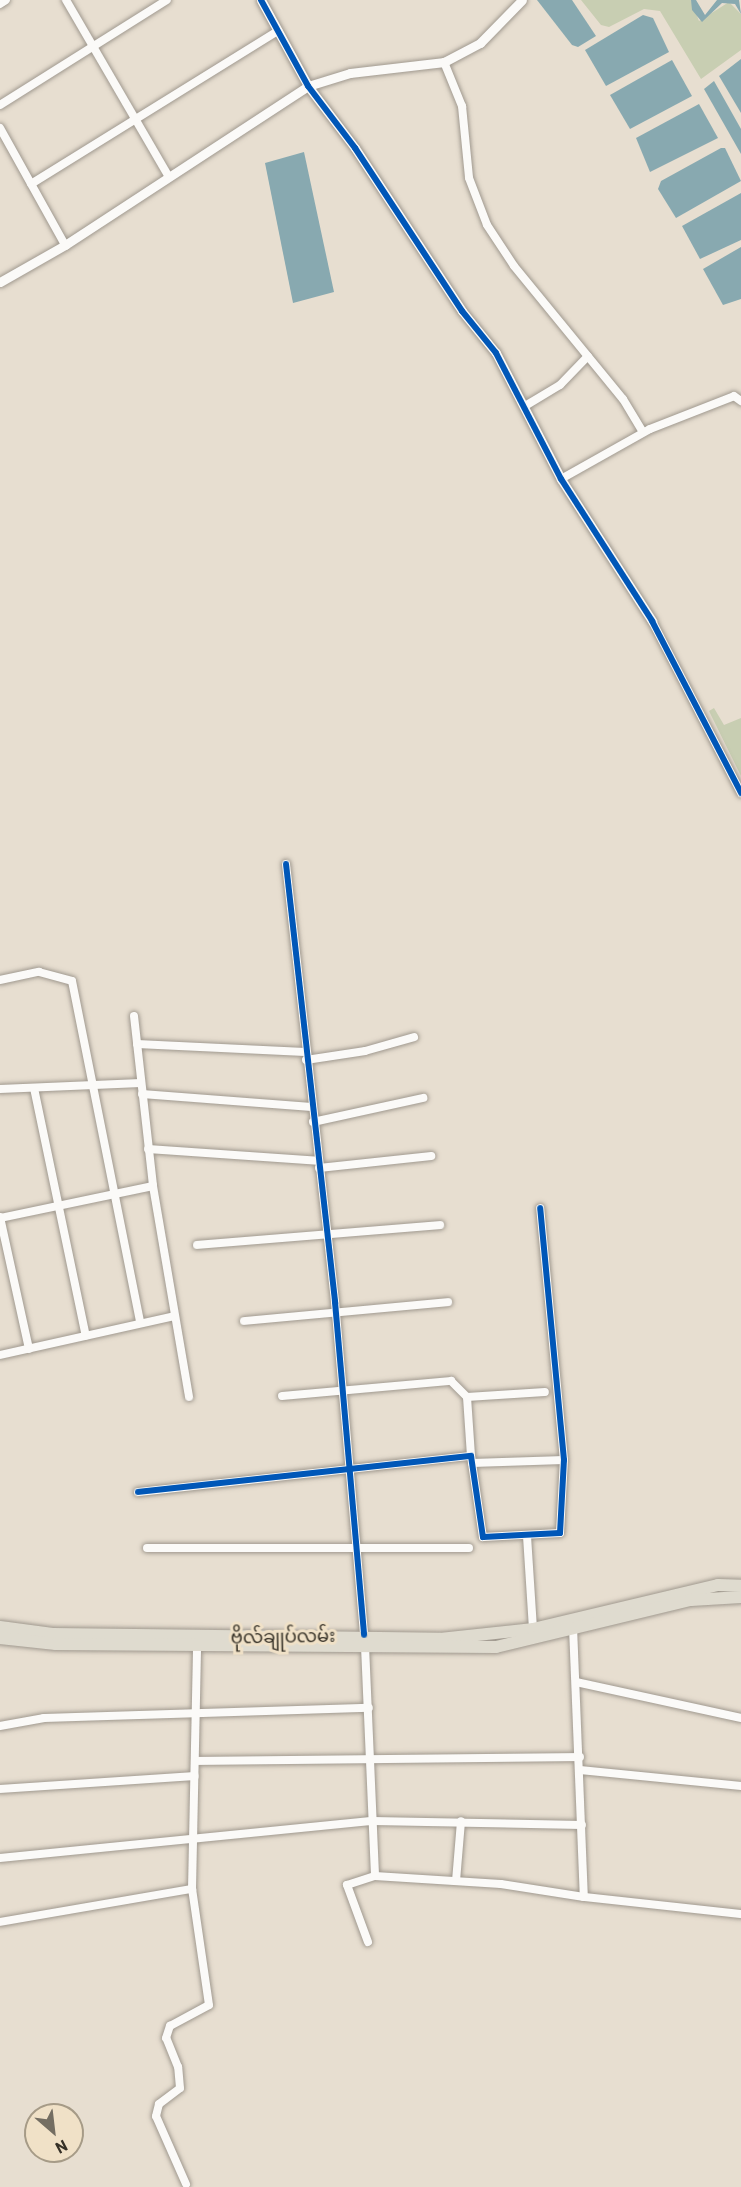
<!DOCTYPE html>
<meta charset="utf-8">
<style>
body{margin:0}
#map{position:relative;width:741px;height:2187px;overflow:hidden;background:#e7ded0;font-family:Barlow,"Noto Sans Myanmar",sans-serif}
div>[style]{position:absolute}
.green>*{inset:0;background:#c8ceb2}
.water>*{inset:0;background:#88a9b0}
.roads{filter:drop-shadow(0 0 2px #a0998f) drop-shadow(0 0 2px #a0998f)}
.minor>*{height:8px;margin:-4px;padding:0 4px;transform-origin:4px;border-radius:4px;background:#fbfaf8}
.tertiary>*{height:9px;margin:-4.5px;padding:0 4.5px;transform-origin:4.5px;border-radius:4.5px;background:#fbfaf8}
.primary>*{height:12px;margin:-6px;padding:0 6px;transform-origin:6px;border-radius:6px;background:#dfdbcf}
.cycleway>*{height:6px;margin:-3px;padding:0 3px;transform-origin:3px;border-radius:3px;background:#0057b8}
span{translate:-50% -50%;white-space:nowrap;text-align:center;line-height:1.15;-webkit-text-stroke:6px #f0e1c7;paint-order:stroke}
.street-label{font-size:18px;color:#363127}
.north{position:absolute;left:24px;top:2103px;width:60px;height:60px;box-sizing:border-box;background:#f0e1c7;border:2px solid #a69b87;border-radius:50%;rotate:152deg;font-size:16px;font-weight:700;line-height:24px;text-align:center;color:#363127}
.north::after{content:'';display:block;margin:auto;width:21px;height:27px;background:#746e62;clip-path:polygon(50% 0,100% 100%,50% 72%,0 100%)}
</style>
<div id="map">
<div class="green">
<i style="clip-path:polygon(581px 0,691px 0,699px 21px,729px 2px,741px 14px,741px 50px,701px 79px,660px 11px,644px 9px,609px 27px,601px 25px)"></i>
<i style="clip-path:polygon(714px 708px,724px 725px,741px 718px,741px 776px,709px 711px)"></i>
</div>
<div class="water">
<i style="clip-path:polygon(537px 0,572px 0,596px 36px,578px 47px,572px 45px)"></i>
<i style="clip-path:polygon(691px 0,696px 0,705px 15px,717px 0,739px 0,741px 14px,735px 4px,722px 3px,702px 22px,692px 10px)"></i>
<i style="clip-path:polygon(643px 15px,653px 18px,669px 52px,606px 86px,585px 50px)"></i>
<i style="clip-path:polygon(741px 59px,741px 113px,719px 76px)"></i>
<i style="clip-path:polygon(672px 60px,692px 96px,630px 129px,610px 95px)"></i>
<i style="clip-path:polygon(714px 81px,741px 129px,741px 154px,704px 89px)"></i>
<i style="clip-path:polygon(699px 104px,718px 138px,650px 172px,636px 138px)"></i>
<i style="clip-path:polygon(721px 148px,725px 148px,741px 181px,676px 218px,658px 189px,661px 181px)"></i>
<i style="clip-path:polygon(304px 152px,334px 292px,293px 303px,265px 163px)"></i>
<i style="clip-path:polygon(741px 193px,741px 240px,700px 259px,682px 226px)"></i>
<i style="clip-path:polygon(741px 247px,741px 299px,723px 305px,703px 269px)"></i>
</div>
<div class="roads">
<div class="minor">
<i style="left:66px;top:0;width:203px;rotate:59.8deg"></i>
<i style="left:0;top:4px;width:7px;rotate:-34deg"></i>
<i style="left:444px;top:62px;width:48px;rotate:67.8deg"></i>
<i style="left:462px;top:106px;width:72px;rotate:84.4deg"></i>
<i style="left:469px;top:178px;width:50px;rotate:69deg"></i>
<i style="left:487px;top:225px;width:49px;rotate:56.6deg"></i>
<i style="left:514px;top:266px;width:172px;rotate:50.7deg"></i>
<i style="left:623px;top:399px;width:39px;rotate:59deg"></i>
<i style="left:0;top:105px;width:197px;rotate:-32.2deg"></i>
<i style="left:0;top:128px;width:134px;rotate:60.9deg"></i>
<i style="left:31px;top:184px;width:291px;rotate:-31.8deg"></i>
<i style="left:525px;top:406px;width:41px;rotate:-31deg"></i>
<i style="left:560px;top:385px;width:40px;rotate:-46deg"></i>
<i style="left:561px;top:479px;width:102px;rotate:-29.3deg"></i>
<i style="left:650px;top:429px;width:90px;rotate:-21.4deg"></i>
<i style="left:734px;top:396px;width:9px;rotate:36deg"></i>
<i style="left:652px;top:621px;width:194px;rotate:62.6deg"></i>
<i style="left:286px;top:864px;width:441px;rotate:83.6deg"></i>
<i style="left:335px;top:1302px;width:334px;rotate:85deg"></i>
<i style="left:0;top:980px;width:40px;rotate:-12deg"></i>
<i style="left:39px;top:972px;width:34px;rotate:15deg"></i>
<i style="left:72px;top:981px;width:348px;rotate:78.7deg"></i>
<i style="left:134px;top:1016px;width:171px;rotate:83.6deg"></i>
<i style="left:153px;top:1186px;width:214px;rotate:80.3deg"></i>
<i style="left:137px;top:1044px;width:168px;rotate:2.7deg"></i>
<i style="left:306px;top:1060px;width:60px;rotate:-8.7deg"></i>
<i style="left:365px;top:1051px;width:51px;rotate:-15.9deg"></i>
<i style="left:34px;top:1088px;width:253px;rotate:78.2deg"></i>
<i style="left:0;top:1089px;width:141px;rotate:-2.4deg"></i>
<i style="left:142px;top:1094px;width:170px;rotate:4.4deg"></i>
<i style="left:313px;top:1122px;width:113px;rotate:-12.3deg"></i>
<i style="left:148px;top:1149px;width:170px;rotate:4deg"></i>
<i style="left:319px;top:1168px;width:113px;rotate:-6.1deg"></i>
<i style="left:0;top:1217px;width:135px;rotate:77.6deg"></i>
<i style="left:0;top:1218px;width:156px;rotate:-11.8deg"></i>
<i style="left:197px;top:1245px;width:244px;rotate:-4.7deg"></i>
<i style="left:244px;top:1321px;width:205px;rotate:-5.3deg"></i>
<i style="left:0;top:1355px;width:178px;rotate:-12.6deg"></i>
<i style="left:282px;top:1396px;width:170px;rotate:-5.1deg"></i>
<i style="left:451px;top:1381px;width:23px;rotate:45deg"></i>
<i style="left:467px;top:1397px;width:59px;rotate:86.1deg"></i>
<i style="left:467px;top:1397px;width:78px;rotate:-3.7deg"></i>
<i style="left:472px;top:1463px;width:92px;rotate:-1.9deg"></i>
<i style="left:138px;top:1492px;width:335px;rotate:-6.2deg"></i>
<i style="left:471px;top:1456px;width:82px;rotate:81.6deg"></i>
<i style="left:483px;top:1537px;width:77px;rotate:-3deg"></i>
<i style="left:560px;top:1533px;width:73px;rotate:-86.9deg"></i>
<i style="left:564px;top:1460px;width:253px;rotate:-95.4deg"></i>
<i style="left:527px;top:1536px;width:93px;rotate:86.3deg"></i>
<i style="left:147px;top:1548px;width:322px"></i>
<i style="left:573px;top:1627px;width:270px;rotate:87.7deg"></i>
<i style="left:584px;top:1897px;width:158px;rotate:6.2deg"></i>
<i style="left:365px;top:1646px;width:230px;rotate:87.5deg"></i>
<i style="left:576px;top:1682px;width:169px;rotate:12.3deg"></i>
<i style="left:0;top:1726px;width:45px;rotate:-10.3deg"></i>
<i style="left:44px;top:1718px;width:325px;rotate:-1.8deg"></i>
<i style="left:195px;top:1761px;width:385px;rotate:-0.6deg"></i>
<i style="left:580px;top:1770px;width:162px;rotate:5.7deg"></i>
<i style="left:0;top:1789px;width:195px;rotate:-3.8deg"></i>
<i style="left:0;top:1858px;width:375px;rotate:-5.7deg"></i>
<i style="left:373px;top:1821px;width:209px;rotate:1.1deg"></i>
<i style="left:456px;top:1881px;width:60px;rotate:-85.2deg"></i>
<i style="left:0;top:1922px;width:195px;rotate:-9.8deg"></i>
<i style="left:192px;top:1889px;width:243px;rotate:-88.8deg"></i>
<i style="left:368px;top:1942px;width:61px;rotate:-110.2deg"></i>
<i style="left:347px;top:1885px;width:29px;rotate:-18deg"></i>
<i style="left:375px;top:1876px;width:126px;rotate:3.6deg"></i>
<i style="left:501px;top:1884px;width:84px;rotate:8.9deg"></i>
<i style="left:186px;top:2184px;width:74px;rotate:-113.8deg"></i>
<i style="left:156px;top:2116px;width:12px;rotate:-76deg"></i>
<i style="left:159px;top:2104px;width:26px;rotate:-37deg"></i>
<i style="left:180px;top:2088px;width:21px;rotate:-95deg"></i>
<i style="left:178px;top:2067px;width:31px;rotate:-112deg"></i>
<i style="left:166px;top:2038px;width:13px;rotate:-72deg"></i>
<i style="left:170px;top:2026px;width:44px;rotate:-28.3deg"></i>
<i style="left:209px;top:2005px;width:117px;rotate:-98.3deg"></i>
</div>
<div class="tertiary">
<i style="left:261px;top:0;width:98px;rotate:61.3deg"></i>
<i style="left:308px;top:86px;width:78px;rotate:52.8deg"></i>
<i style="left:355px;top:148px;width:195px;rotate:56.7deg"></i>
<i style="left:462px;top:311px;width:54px;rotate:51deg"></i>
<i style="left:496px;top:353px;width:142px;rotate:62.7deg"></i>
<i style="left:561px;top:479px;width:169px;rotate:57.3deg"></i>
<i style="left:0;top:282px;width:75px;rotate:-29.6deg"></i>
<i style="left:65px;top:245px;width:290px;rotate:-33.2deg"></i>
<i style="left:308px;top:86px;width:44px;rotate:-17.2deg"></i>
<i style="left:350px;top:73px;width:95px;rotate:-6.7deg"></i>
<i style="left:444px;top:62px;width:41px;rotate:-27.8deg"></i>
<i style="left:480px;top:43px;width:60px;rotate:-45.7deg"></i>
</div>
<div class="primary">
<i style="left:0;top:1627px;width:53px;rotate:7.5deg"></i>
<i style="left:53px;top:1634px;width:387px;rotate:0.7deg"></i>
<i style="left:440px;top:1639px;width:94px;rotate:-6.1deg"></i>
<i style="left:533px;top:1629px;width:190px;rotate:-13.4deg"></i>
<i style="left:718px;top:1585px;width:23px;rotate:2deg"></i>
<i style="left:0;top:1638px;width:56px;rotate:6.1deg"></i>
<i style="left:56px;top:1644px;width:440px;rotate:0.4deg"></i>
<i style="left:496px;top:1647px;width:201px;rotate:-13.6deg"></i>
<i style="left:691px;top:1600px;width:50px;rotate:-3.4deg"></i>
</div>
</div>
<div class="cycleway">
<i style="left:261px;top:0;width:98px;rotate:61.3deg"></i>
<i style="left:308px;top:86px;width:78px;rotate:52.8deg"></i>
<i style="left:355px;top:148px;width:195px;rotate:56.7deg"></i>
<i style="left:462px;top:311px;width:54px;rotate:51deg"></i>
<i style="left:496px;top:353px;width:142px;rotate:62.7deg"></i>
<i style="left:561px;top:479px;width:169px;rotate:57.3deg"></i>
<i style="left:652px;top:621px;width:194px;rotate:62.6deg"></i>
<i style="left:286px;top:864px;width:441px;rotate:83.6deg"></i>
<i style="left:335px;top:1302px;width:334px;rotate:85deg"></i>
<i style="left:138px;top:1492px;width:335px;rotate:-6.2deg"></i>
<i style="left:471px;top:1456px;width:82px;rotate:81.6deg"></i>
<i style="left:483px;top:1537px;width:77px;rotate:-3deg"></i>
<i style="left:560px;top:1533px;width:73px;rotate:-86.9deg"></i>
<i style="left:564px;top:1460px;width:253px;rotate:-95.4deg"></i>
</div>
<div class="street-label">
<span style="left:283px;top:1636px;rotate:-1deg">ဗိုလ်ချုပ်လမ်း</span>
</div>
<div class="north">N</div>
</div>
